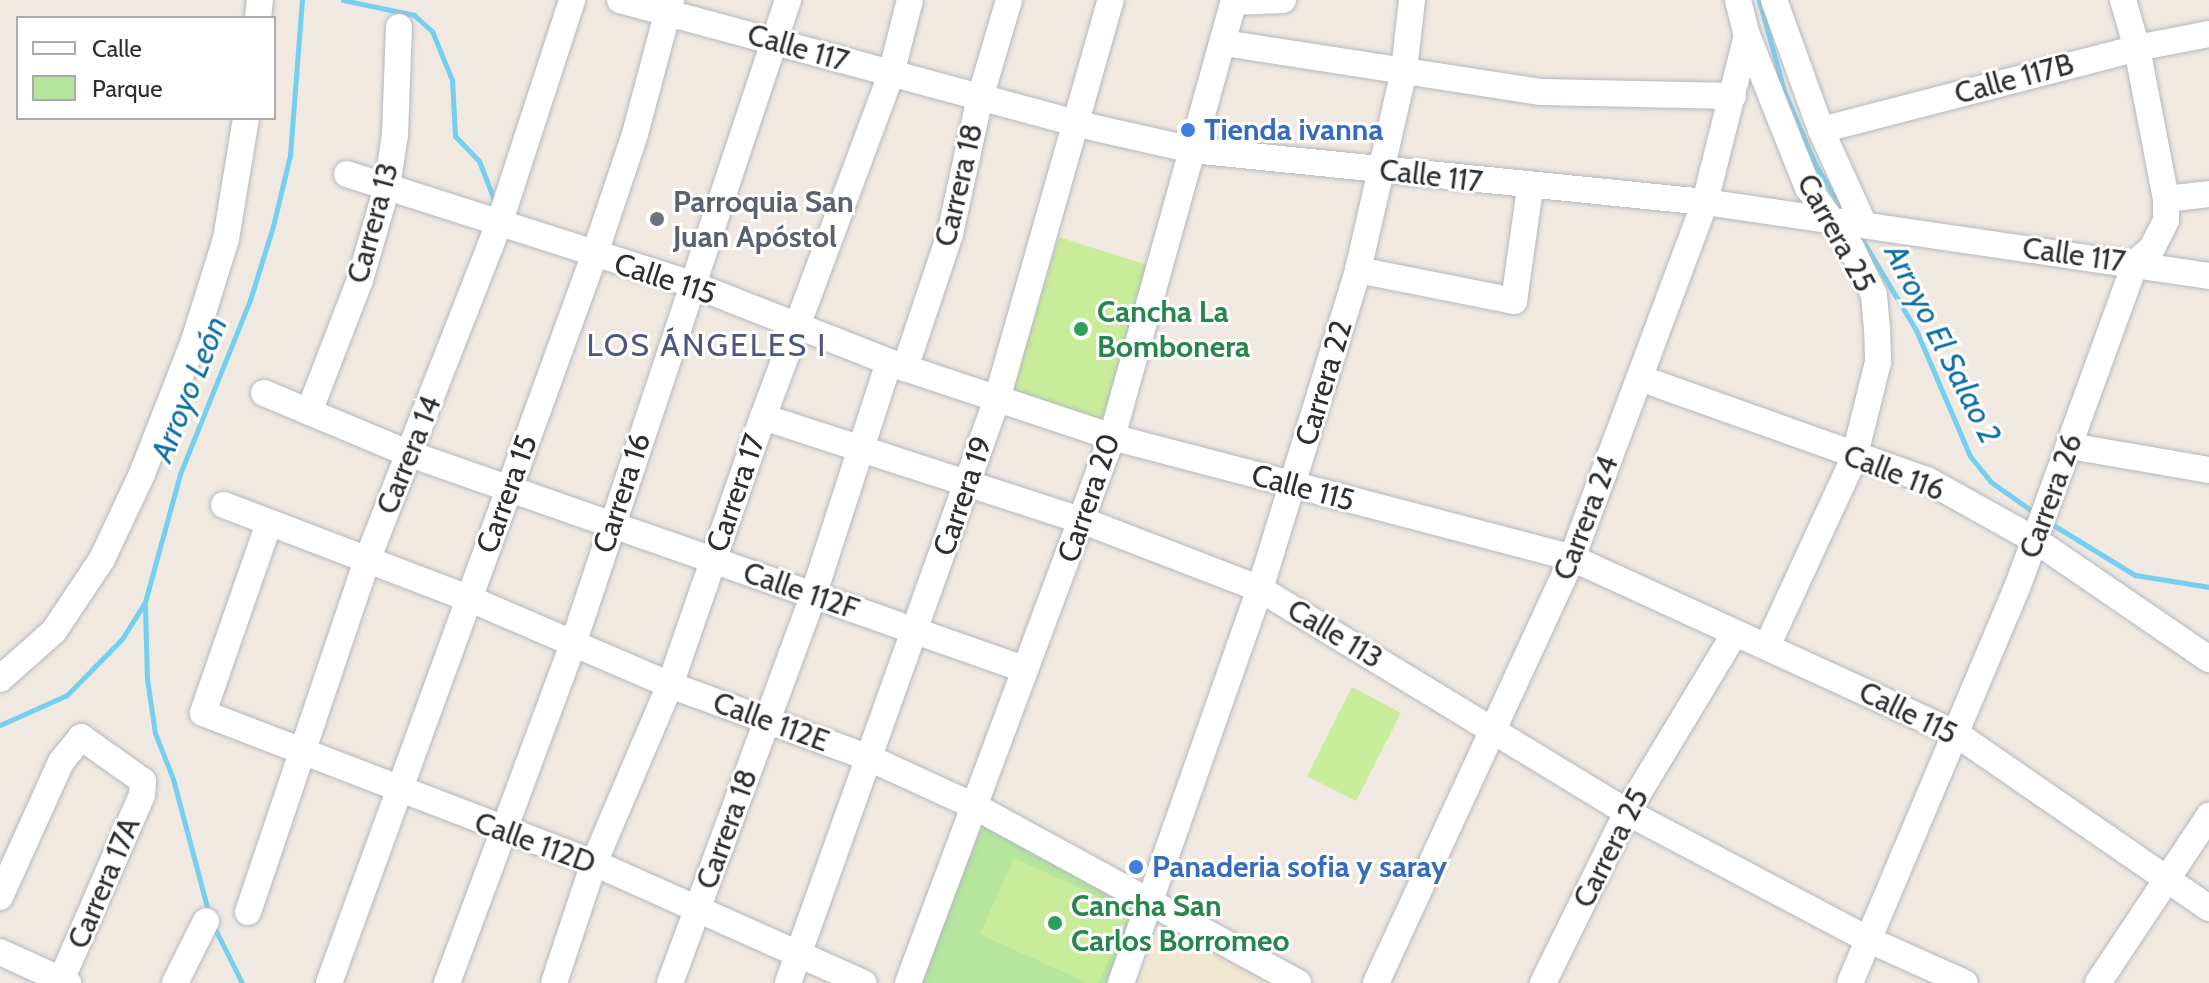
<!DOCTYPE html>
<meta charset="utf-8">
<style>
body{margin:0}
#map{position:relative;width:2209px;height:983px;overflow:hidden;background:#efe9e1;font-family:Cabin,sans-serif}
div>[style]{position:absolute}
.education>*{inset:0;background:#f0e6d1}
.green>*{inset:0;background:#b6e59e}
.pitch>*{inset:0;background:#c9ec9a}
.stream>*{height:5px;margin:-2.5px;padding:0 2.5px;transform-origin:2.5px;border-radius:2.5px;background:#75cff0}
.roads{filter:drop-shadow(0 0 2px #b4b7c1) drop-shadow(0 0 2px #b4b7c1)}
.minor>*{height:26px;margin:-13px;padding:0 13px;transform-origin:13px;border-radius:13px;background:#fff}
.dots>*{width:22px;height:22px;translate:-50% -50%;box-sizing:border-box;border:4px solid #fff;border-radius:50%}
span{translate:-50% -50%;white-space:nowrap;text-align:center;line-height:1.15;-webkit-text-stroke:6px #fff;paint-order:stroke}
.street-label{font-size:30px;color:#2e2e2e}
.shop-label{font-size:30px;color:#366cbe;font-weight:700}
.left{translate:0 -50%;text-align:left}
.worship-label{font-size:30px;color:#5b616d;font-weight:700}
.leisure-label{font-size:30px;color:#27864d;font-weight:700}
.water-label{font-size:32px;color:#0d6fa3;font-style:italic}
.neighbourhood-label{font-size:32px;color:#4d5680;letter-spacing:2px}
.legend{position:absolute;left:16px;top:16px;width:260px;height:104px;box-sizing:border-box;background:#fff;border:2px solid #ababab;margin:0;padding:10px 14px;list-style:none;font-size:24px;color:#2e2e2e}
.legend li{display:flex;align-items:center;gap:16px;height:40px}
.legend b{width:40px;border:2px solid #ababab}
</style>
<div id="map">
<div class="education">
<i style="clip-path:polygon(1163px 923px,1278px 983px,1137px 983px)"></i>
</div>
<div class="green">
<i style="clip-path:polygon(983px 824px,1136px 907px,1107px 983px,921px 983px)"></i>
</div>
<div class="pitch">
<i style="clip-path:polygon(1059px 237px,1150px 266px,1102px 420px,1012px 392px)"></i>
<i style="clip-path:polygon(1352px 687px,1401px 713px,1356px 801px,1307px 776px)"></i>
<i style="clip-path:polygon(1014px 858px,1130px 911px,1098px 983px,1087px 983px,980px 934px)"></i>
</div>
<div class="stream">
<i style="left:343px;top:0;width:73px;rotate:11.9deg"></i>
<i style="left:414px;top:15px;width:24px;rotate:42deg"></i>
<i style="left:432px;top:31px;width:53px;rotate:67.8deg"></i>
<i style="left:452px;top:80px;width:56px;rotate:86.9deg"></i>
<i style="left:455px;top:136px;width:35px;rotate:46deg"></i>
<i style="left:479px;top:161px;width:44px;rotate:68.7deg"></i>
<i style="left:1759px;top:0;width:94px;rotate:74.6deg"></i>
<i style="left:1784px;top:91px;width:82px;rotate:66.9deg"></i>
<i style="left:1816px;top:166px;width:57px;rotate:58.5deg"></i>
<i style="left:1858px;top:233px;width:113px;rotate:59.1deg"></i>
<i style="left:1916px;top:330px;width:137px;rotate:66.8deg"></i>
<i style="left:1970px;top:456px;width:33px;rotate:51deg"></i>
<i style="left:1991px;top:482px;width:54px;rotate:35.2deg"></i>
<i style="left:2050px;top:523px;width:100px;rotate:31.5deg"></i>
<i style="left:2135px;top:575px;width:75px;rotate:9.2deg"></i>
<i style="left:145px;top:605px;width:74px;rotate:88.5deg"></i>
<i style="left:147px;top:679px;width:55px;rotate:81.6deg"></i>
<i style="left:155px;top:733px;width:49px;rotate:68.6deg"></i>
<i style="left:173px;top:779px;width:140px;rotate:75.1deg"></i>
<i style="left:0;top:725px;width:73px;rotate:-24.1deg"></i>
<i style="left:67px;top:695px;width:78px;rotate:-45.5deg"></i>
<i style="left:122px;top:639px;width:44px;rotate:-58.1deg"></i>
<i style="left:145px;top:602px;width:133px;rotate:-74.7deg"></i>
<i style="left:180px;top:474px;width:188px;rotate:-68.1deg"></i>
<i style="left:250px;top:300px;width:77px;rotate:-72.7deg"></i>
<i style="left:273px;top:226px;width:73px;rotate:-76.5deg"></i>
<i style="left:290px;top:155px;width:155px;rotate:-85.6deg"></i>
<i style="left:214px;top:927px;width:63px;rotate:63.4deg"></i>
</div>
<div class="roads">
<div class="minor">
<i style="left:620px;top:0;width:474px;rotate:15.1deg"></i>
<i style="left:1078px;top:124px;width:117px;rotate:12.8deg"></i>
<i style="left:1192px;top:150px;width:516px;rotate:5.79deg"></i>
<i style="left:1705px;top:202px;width:509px;rotate:8.35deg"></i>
<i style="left:1738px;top:0;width:36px;rotate:76deg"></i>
<i style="left:1747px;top:35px;width:165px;rotate:68.3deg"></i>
<i style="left:1808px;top:188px;width:75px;rotate:54.2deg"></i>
<i style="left:1852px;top:249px;width:51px;rotate:64.4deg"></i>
<i style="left:1874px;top:295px;width:33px;rotate:85deg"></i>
<i style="left:1877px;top:328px;width:34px;rotate:88deg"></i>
<i style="left:1878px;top:362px;width:99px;rotate:104deg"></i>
<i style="left:1854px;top:458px;width:207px;rotate:114.8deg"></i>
<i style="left:1774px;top:0;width:138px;rotate:70.1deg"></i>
<i style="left:1821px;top:130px;width:104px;rotate:65.6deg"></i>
<i style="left:1233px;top:2px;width:50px;rotate:-2.3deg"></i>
<i style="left:258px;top:18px;width:18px;rotate:-84deg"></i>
<i style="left:1224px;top:43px;width:321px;rotate:8.8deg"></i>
<i style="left:1541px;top:92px;width:192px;rotate:1.2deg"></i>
<i style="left:1821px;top:130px;width:326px;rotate:-14.5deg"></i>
<i style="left:2137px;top:48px;width:73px;rotate:-11deg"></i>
<i style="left:347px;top:174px;width:359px;rotate:17.7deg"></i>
<i style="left:689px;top:283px;width:232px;rotate:21.5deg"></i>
<i style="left:905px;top:368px;width:218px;rotate:18.4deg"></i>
<i style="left:1112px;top:437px;width:476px;rotate:14.7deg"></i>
<i style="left:1572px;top:558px;width:421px;rotate:24.6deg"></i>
<i style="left:1955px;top:733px;width:308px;rotate:34.6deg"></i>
<i style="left:2166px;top:199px;width:43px;rotate:-6.6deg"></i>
<i style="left:1358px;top:270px;width:159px;rotate:11.2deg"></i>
<i style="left:1514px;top:301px;width:114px;rotate:-81.9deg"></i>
<i style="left:905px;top:368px;width:141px;rotate:-71.4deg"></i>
<i style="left:950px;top:234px;width:139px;rotate:-77.6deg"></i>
<i style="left:980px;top:98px;width:102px;rotate:-73.5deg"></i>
<i style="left:1640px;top:378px;width:305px;rotate:19.6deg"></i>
<i style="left:1927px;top:480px;width:124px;rotate:29.1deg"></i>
<i style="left:2035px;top:540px;width:211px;rotate:34.4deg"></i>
<i style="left:264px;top:393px;width:158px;rotate:22.7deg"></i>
<i style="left:410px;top:454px;width:651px;rotate:19.3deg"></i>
<i style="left:309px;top:412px;width:142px;rotate:-68.9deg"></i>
<i style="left:360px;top:280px;width:97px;rotate:-73.8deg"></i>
<i style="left:387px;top:187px;width:53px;rotate:-81.3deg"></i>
<i style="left:395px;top:135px;width:108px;rotate:-87.9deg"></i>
<i style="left:763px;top:417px;width:337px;rotate:18deg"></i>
<i style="left:1084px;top:521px;width:189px;rotate:21.1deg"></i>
<i style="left:1260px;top:589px;width:429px;rotate:31.3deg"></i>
<i style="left:1627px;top:812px;width:272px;rotate:27.9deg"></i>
<i style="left:1867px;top:939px;width:107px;rotate:24.2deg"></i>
<i style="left:2070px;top:446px;width:141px;rotate:9.8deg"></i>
<i style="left:224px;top:505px;width:261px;rotate:20.9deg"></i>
<i style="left:468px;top:598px;width:220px;rotate:23.3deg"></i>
<i style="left:670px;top:685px;width:210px;rotate:20.1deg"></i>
<i style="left:867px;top:757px;width:118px;rotate:24.6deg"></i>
<i style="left:974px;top:806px;width:369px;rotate:28.6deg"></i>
<i style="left:269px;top:523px;width:201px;rotate:109.2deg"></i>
<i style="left:203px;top:713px;width:419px;rotate:21deg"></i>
<i style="left:594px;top:863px;width:295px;rotate:24deg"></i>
<i style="left:0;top:679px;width:72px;rotate:-41.6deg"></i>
<i style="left:54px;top:631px;width:87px;rotate:-56.3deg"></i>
<i style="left:102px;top:559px;width:94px;rotate:-64.8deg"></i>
<i style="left:142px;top:474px;width:143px;rotate:-68.6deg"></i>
<i style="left:194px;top:341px;width:107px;rotate:-72.6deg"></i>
<i style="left:226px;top:239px;width:123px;rotate:-80.6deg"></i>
<i style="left:0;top:897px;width:148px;rotate:-65.7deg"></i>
<i style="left:61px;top:762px;width:32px;rotate:-51deg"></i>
<i style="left:81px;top:737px;width:76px;rotate:35.4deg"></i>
<i style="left:143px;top:781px;width:14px;rotate:94deg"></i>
<i style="left:142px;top:795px;width:205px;rotate:113.6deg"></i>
<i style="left:248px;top:912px;width:368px;rotate:-71.3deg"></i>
<i style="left:366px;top:563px;width:364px;rotate:-68.6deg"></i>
<i style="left:499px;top:224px;width:236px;rotate:-71.9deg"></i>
<i style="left:0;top:952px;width:75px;rotate:24.5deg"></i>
<i style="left:175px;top:983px;width:69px;rotate:-63.4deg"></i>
<i style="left:329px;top:983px;width:774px;rotate:-69.97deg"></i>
<i style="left:594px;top:256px;width:129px;rotate:-71.4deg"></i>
<i style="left:635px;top:134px;width:139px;rotate:-75deg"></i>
<i style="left:447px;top:983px;width:365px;rotate:-69.6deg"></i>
<i style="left:574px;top:641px;width:676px;rotate:-71.54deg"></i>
<i style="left:554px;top:983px;width:126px;rotate:-71.6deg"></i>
<i style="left:594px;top:863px;width:194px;rotate:-66.9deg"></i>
<i style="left:670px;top:685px;width:284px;rotate:-70.9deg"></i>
<i style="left:763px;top:417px;width:366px;rotate:-69.5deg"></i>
<i style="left:891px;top:74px;width:76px;rotate:-75.6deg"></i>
<i style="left:670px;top:983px;width:413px;rotate:-69.7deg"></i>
<i style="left:813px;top:596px;width:246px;rotate:-72deg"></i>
<i style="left:788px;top:983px;width:620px;rotate:-70.31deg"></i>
<i style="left:997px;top:399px;width:415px;rotate:-74.1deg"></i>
<i style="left:908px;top:983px;width:583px;rotate:-69.51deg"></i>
<i style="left:1112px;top:437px;width:454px;rotate:-74.4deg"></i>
<i style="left:1121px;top:983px;width:418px;rotate:-70.6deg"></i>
<i style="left:1260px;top:589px;width:334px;rotate:-72.9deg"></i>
<i style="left:1358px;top:270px;width:205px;rotate:-77deg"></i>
<i style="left:1404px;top:70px;width:70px;rotate:-83.5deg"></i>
<i style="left:1376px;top:983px;width:468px;rotate:-65.2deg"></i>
<i style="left:1572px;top:558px;width:380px;rotate:-69.5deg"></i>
<i style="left:1705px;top:202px;width:172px;rotate:-75.9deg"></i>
<i style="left:1543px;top:983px;width:191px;rotate:-63.8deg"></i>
<i style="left:1627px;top:812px;width:209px;rotate:-58.9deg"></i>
<i style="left:1850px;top:983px;width:429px;rotate:-67.1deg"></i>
<i style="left:2017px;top:588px;width:346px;rotate:-70deg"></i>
<i style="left:2135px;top:263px;width:23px;rotate:-41deg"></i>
<i style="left:2152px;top:248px;width:31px;rotate:-63deg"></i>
<i style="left:2166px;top:220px;width:21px;rotate:-90deg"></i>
<i style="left:2166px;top:199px;width:154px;rotate:-100.9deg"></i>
<i style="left:2137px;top:48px;width:50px;rotate:-106.3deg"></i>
<i style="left:2098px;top:983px;width:201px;rotate:-56.4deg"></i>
</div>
</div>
<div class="dots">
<i style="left:1188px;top:130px;background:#3f7fe0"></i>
<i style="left:657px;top:219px;background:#6b7280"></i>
<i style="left:1081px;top:329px;background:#2e9e5b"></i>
<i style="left:1136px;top:867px;background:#3f7fe0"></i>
<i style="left:1055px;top:923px;background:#2e9e5b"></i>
</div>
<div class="street-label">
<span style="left:798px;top:48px;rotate:16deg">Calle 117</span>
<span style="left:2014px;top:79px;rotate:-15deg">Calle 117B</span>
<span style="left:1431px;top:176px;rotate:7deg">Calle 117</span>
<span style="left:959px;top:185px;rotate:-77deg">Carrera 18</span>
<span style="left:373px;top:223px;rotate:-75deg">Carrera 13</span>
<span style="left:1836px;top:233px;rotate:61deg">Carrera 25</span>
<span style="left:2074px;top:255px;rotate:8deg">Calle 117</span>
<span style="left:665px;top:279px;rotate:18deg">Calle 115</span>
<span style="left:1324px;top:383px;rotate:-73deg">Carrera 22</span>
<span style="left:409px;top:455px;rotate:-68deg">Carrera 14</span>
<span style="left:1894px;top:473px;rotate:21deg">Calle 116</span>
<span style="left:1303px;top:488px;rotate:15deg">Calle 115</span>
<span style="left:622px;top:493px;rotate:-72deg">Carrera 16</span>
<span style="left:736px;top:493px;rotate:-71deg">Carrera 17</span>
<span style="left:507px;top:494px;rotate:-70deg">Carrera 15</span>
<span style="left:963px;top:496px;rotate:-71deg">Carrera 19</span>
<span style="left:2051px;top:496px;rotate:-70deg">Carrera 26</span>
<span style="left:1089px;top:498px;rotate:-71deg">Carrera 20</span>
<span style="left:1586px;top:518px;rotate:-69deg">Carrera 24</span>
<span style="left:801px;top:591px;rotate:19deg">Calle 112F</span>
<span style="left:1335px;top:634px;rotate:31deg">Calle 113</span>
<span style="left:1908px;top:713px;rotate:26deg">Calle 115</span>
<span style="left:771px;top:722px;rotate:20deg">Calle 112E</span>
<span style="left:727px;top:829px;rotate:-70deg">Carrera 18</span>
<span style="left:535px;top:843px;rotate:20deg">Calle 112D</span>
<span style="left:1611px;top:848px;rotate:-63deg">Carrera 25</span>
<span style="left:104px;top:883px;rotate:-67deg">Carrera 17A</span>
</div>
<div class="shop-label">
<span class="left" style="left:1204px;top:130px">Tienda ivanna</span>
<span class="left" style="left:1152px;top:867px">Panaderia sofia y saray</span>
</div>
<div class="worship-label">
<span class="left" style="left:673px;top:219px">Parroquia San<br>Juan Apóstol</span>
</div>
<div class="leisure-label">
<span class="left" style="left:1097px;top:329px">Cancha La<br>Bombonera</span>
<span class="left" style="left:1071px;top:923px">Cancha San<br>Carlos Borromeo</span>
</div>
<div class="water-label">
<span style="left:1943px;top:344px;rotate:63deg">Arroyo El Salao 2</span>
<span style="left:189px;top:389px;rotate:-68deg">Arroyo León</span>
</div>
<div class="neighbourhood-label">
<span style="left:707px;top:345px">LOS ÁNGELES I</span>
</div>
<ul class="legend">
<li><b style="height:10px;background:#fff"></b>Calle</li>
<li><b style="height:22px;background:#b6e59e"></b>Parque</li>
</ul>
</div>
